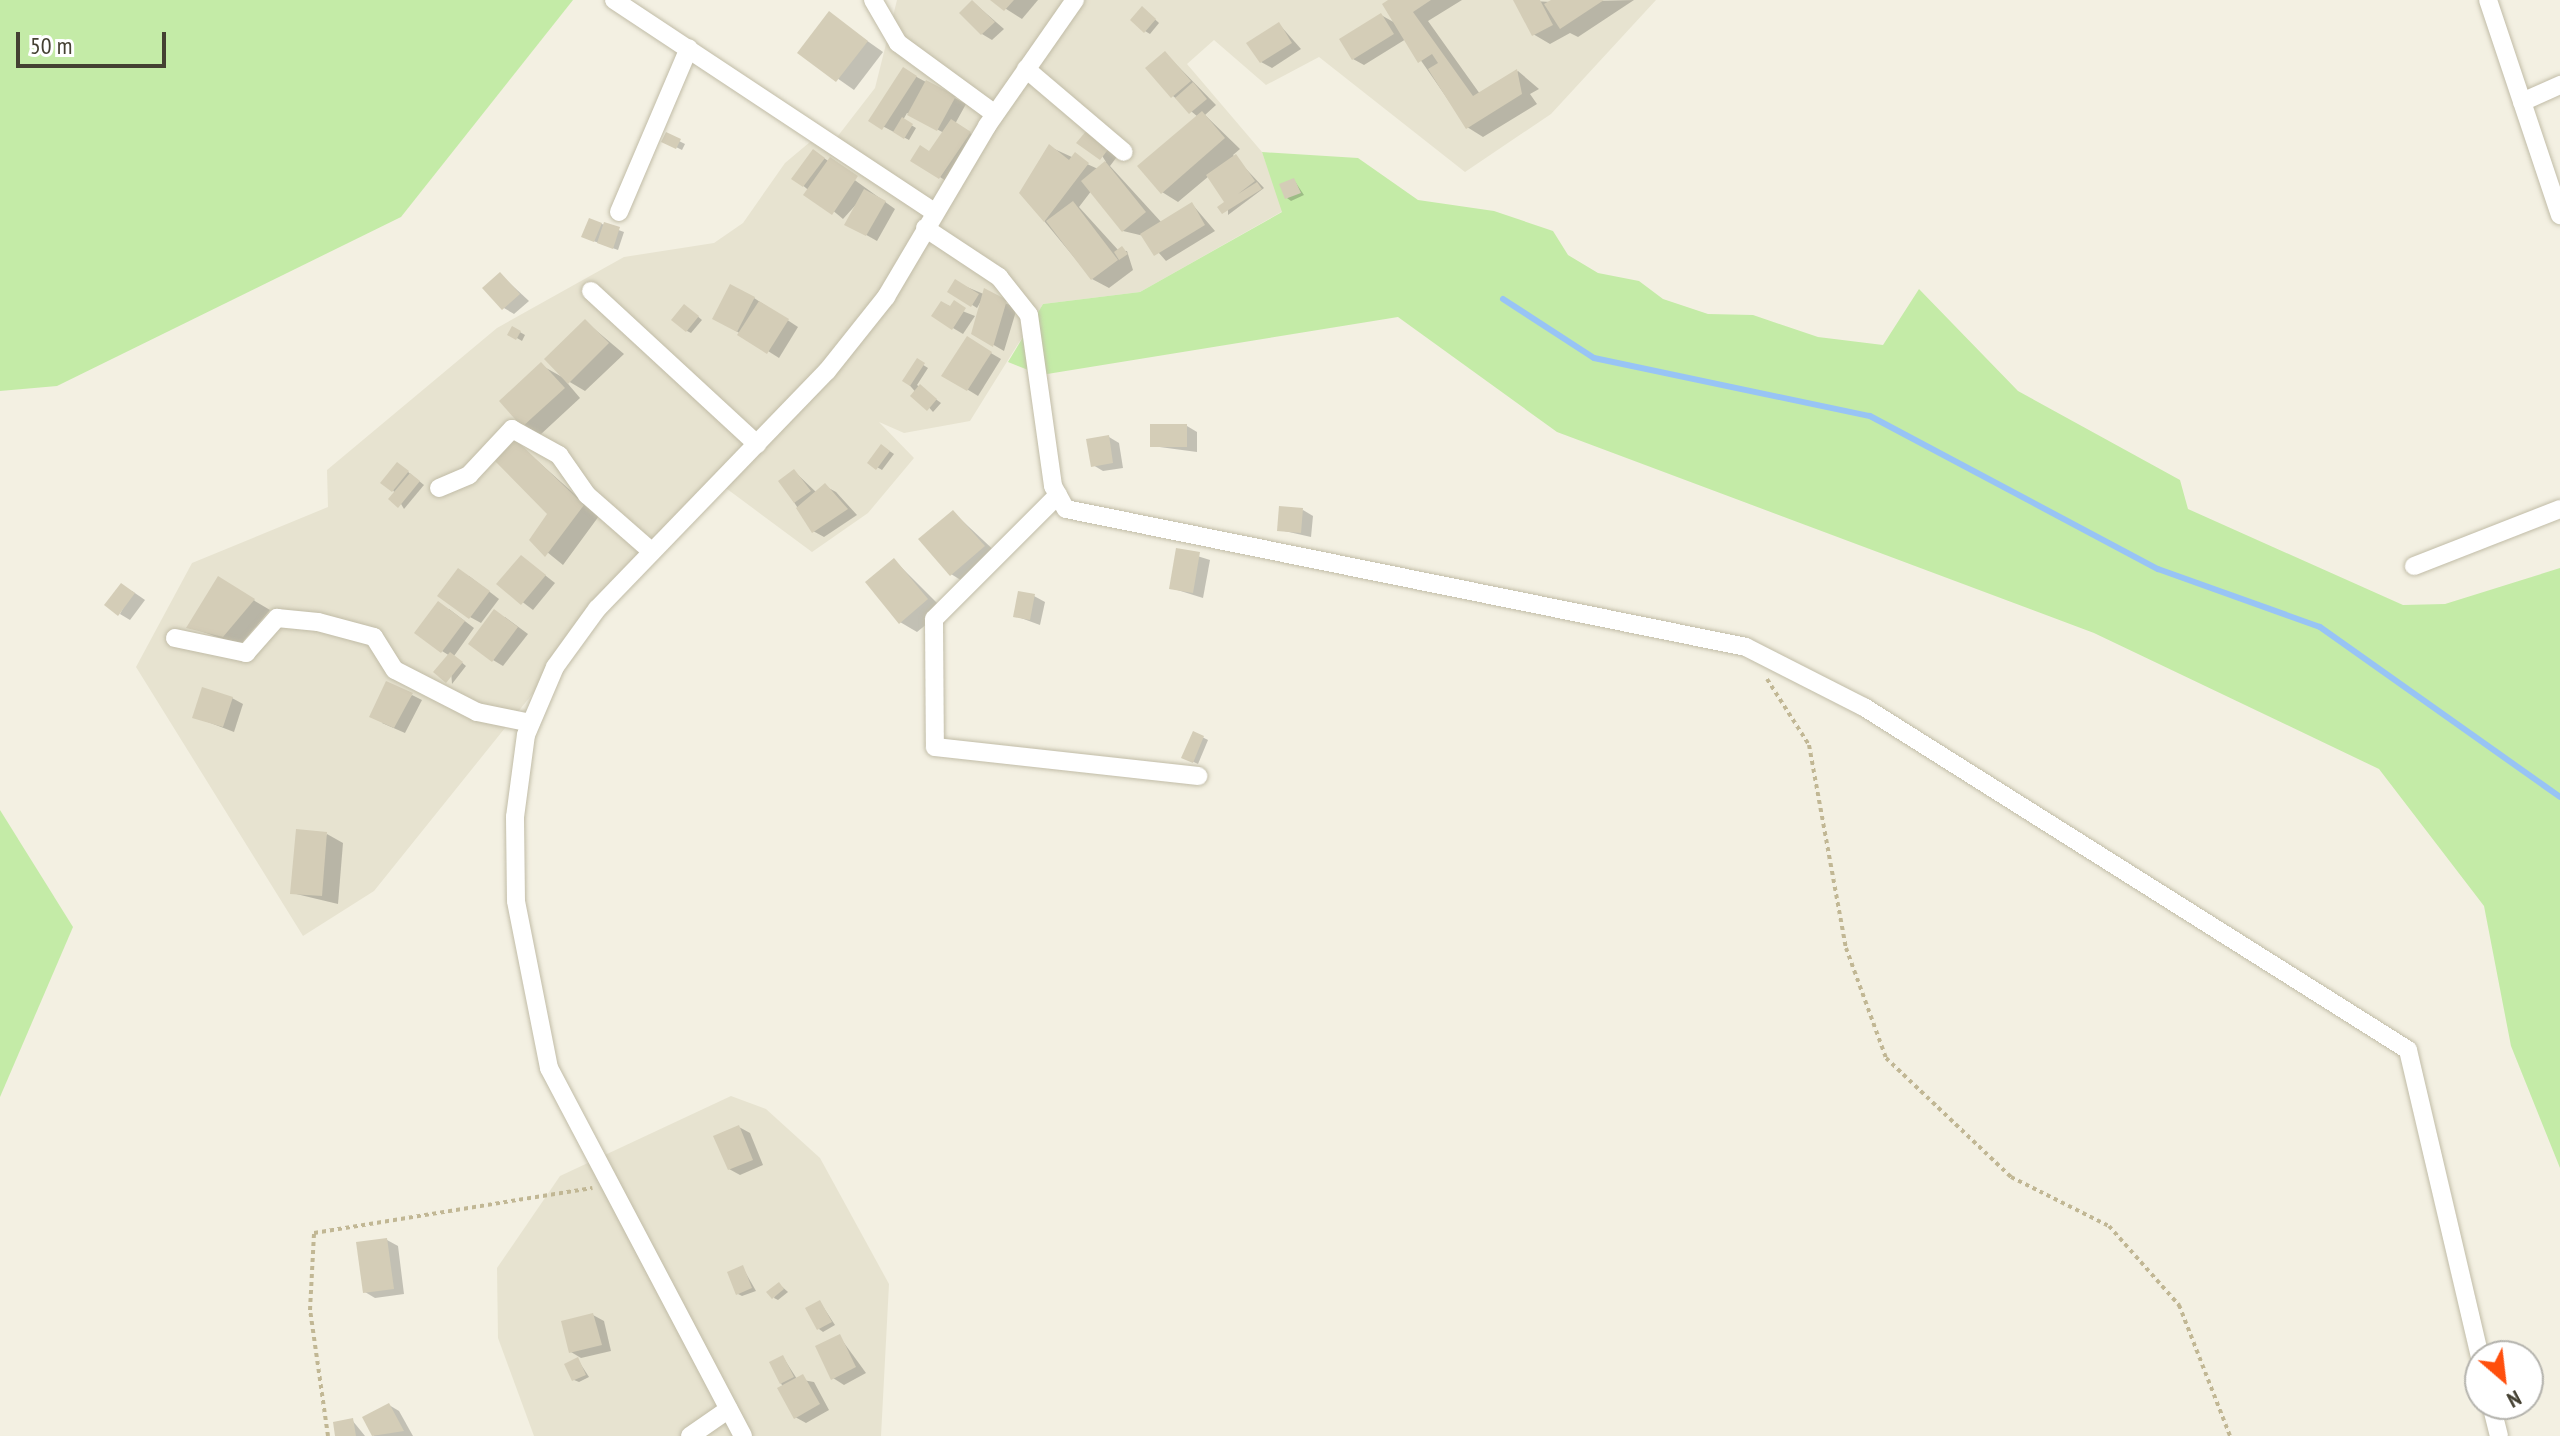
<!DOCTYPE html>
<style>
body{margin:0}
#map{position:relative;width:2560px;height:1436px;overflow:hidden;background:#f3f0e2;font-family:"PT Sans Narrow",sans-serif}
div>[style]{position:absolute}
.residential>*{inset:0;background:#e7e3d0}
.green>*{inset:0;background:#c4eba7}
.shadow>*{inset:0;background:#0003}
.stream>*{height:6px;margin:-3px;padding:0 3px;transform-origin:3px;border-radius:3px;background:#98c4f5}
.building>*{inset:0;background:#d4cdb7}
.path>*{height:4px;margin-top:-2px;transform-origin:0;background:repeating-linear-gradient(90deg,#c1b794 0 4px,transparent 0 8px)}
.roads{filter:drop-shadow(0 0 2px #c1bca7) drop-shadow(0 0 2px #c1bca7)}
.street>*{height:18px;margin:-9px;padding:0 9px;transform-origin:9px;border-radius:9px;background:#fff}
span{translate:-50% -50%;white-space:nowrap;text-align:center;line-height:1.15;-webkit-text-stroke:8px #fff;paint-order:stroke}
.north{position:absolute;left:2464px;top:1340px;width:80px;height:80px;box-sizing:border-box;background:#fff;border:2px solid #b4b3ad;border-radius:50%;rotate:152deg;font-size:22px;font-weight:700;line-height:32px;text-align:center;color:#444032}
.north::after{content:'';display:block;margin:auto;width:28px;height:36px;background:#ff4f0d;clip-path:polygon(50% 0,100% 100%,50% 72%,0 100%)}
.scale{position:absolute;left:16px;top:32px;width:150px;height:36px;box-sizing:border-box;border:4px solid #444032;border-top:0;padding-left:10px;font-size:24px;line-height:28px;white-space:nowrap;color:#444032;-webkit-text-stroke:6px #fff;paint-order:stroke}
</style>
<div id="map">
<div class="residential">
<i style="clip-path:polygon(897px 0,1656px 0,1551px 114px,1465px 172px,1319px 57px,1266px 85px,1214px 40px,1187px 64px,1262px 152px,1283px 211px,1140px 292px,1043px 304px,970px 421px,904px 433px,879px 422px,914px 458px,868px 513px,812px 552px,719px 483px,562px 657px,374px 891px,303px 936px,136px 667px,192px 563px,328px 507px,327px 470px,497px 328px,624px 257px,714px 243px,743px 223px,785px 163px,810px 142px,834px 141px,875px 88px)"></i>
<i style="clip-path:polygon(731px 1096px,766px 1109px,820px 1158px,889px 1284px,881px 1436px,534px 1436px,498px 1338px,497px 1268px,560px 1176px)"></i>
</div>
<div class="green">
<i style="clip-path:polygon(0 0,573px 0,401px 217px,57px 386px,0 391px)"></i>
<i style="clip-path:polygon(1262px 152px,1358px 158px,1418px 200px,1494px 211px,1553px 231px,1568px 255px,1598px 273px,1639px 281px,1663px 299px,1708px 314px,1753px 315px,1818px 337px,1883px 345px,1919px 289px,2018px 391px,2180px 480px,2188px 509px,2403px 605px,2445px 604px,2560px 568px,2560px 1168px,2511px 1046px,2484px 906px,2379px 769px,2094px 633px,1557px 432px,1398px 317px,1041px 375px,1008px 362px,1043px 304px,1140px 292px,1282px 212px)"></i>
<i style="clip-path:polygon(0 810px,73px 927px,0 1097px)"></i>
</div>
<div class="shadow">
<i style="clip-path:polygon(992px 0,1038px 0,1022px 19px)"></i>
<i style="clip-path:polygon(1392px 0,1462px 0,1428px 21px,1480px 94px,1518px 71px,1539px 89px,1530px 94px,1537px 104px,1483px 137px,1467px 127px,1406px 39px,1364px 65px,1353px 59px,1381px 15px,1397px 24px)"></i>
<i style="clip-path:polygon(1516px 0,1551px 2px,1634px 0,1578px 37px,1570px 33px,1550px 44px,1533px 34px)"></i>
<i style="clip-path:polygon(973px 2px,1004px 29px,992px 40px,982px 34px)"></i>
<i style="clip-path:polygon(1147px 12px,1159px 23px,1150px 34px,1145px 31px)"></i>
<i style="clip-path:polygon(829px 14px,883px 52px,854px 90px,800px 52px)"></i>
<i style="clip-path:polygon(1279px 24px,1301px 49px,1272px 68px,1261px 62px)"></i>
<i style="clip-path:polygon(1165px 53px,1216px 105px,1205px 115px,1240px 149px,1233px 155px,1264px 188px,1228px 215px,1228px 202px,1209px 176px,1178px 202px,1162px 192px,1198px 117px,1173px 96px)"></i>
<i style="clip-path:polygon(904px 70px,966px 104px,955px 124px,980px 139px,951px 184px,913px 160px,930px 154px,944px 133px,907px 113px,903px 120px,916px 128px,909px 140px,871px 120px)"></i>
<i style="clip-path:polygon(1087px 132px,1119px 154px,1110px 166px,1162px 223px,1192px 204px,1215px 231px,1166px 261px,1144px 236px,1123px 231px,1092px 190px,1079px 207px,1119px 251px,1127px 251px,1133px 270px,1109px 288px,1092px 279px,1021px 193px,1050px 147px,1098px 169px,1106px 162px)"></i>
<i style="clip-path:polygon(667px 135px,685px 144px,682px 150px,664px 141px)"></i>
<i style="clip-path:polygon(824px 158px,895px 209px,877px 241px,847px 224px,861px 199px,843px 219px,794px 178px)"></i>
<i style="clip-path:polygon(1294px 180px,1304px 195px,1291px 201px,1287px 198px)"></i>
<i style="clip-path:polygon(591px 220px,624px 232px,618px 250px,588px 239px)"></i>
<i style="clip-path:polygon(500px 274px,529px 301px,514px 314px,504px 308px)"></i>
<i style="clip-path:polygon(955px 282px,1017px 308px,1004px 351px,973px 333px,981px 301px,977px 308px,950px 291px)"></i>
<i style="clip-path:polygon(754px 298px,798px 327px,779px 358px,725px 324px)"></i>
<i style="clip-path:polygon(942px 303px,975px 316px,963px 334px,953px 328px)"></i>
<i style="clip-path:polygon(689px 309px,702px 320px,691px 333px,687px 331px)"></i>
<i style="clip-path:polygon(585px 321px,624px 354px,585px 391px,563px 378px,580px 398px,540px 435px,524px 425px,541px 365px,562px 377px)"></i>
<i style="clip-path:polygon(513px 328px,525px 335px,522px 341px,510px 334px)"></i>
<i style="clip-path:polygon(967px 339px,1001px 359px,978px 396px,944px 375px)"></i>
<i style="clip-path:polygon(917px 361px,928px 368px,917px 385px,941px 403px,933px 412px,905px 380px)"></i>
<i style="clip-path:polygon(1187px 426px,1197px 432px,1197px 452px,1152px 446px)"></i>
<i style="clip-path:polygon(1109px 437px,1119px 443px,1123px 468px,1103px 471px,1093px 465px)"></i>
<i style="clip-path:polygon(514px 440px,599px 516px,563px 565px,531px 539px,550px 513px)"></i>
<i style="clip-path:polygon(882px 446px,894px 454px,882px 470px,870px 463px)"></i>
<i style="clip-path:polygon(402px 467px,424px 485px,404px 509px,393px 490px)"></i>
<i style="clip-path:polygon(794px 471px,817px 493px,825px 486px,836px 492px,857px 515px,824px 537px,813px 531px,780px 481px)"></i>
<i style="clip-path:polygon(1303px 510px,1313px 516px,1311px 537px,1280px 530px)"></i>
<i style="clip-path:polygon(953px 512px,1000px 556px,967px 584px,951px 574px)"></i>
<i style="clip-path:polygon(1178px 550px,1210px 560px,1203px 598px,1171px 588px)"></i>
<i style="clip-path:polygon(522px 557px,555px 583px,533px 610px,499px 584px)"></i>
<i style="clip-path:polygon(895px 561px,944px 610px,917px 632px,900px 622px)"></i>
<i style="clip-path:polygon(469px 576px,499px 599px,481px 623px,470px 617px)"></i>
<i style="clip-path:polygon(235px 589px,270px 610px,240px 645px,189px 627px)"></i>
<i style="clip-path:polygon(132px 591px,145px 600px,130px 620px,120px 614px)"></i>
<i style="clip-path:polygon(1034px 596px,1045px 602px,1040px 625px,1015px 616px)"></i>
<i style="clip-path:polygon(449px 609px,474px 628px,454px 656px,466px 666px,452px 684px,450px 656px,442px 651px)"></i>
<i style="clip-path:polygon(505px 617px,528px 634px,503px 666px,493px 660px)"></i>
<i style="clip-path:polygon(412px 695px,422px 700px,405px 733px,382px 723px)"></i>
<i style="clip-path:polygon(232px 698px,243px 704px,234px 732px,195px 717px)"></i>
<i style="clip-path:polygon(1194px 733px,1208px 740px,1198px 764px,1183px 757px)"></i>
<i style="clip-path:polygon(327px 834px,343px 843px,338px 904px,292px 893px)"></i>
<i style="clip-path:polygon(739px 1127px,750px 1133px,763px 1165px,740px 1175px,729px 1169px)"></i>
<i style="clip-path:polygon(387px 1240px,398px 1246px,404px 1294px,375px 1298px,365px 1292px)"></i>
<i style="clip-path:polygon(743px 1268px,756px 1291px,742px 1296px,738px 1294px)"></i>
<i style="clip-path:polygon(779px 1284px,788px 1292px,778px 1300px,774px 1298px)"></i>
<i style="clip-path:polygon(820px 1302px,835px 1325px,823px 1332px,819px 1329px)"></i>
<i style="clip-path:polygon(593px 1315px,604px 1321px,611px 1351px,581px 1358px,571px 1352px)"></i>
<i style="clip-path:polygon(839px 1336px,866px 1373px,844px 1385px,833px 1378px)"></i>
<i style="clip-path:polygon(783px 1357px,797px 1379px,814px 1382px,829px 1410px,806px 1423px,795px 1417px,781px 1383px)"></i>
<i style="clip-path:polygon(578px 1360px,589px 1377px,579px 1382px,574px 1380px)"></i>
<i style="clip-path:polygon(389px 1405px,399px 1411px,413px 1436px,374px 1436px,364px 1418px)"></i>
<i style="clip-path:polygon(352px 1420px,365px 1436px,337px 1436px)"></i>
</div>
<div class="stream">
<i style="left:1503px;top:299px;width:108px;rotate:33deg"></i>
<i style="left:1594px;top:358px;width:282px;rotate:11.9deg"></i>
<i style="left:1870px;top:416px;width:326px;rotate:28deg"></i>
<i style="left:2158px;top:569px;width:172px;rotate:19.7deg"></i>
<i style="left:2320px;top:627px;width:294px;rotate:35.3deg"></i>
</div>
<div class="building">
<i style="clip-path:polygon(972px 0,995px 22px,981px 35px,959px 13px)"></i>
<i style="clip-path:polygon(990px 0,1014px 0,1004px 11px)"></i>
<i style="clip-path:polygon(1388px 0,1431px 0,1413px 12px,1473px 96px,1517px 69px,1522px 94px,1466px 129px,1428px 69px,1438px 63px,1432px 54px,1418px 63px,1382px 4px)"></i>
<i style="clip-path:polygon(1513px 0,1540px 0,1553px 25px,1532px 36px)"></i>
<i style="clip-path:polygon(1551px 0,1604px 0,1560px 29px,1544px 4px)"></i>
<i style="clip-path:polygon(1142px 6px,1156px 19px,1144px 33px,1130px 20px)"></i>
<i style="clip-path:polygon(829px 11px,868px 41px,836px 82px,797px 53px)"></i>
<i style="clip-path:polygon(1381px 13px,1394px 34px,1352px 60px,1339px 39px)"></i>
<i style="clip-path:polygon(1279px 22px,1292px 43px,1260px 63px,1246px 43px)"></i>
<i style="clip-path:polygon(1165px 51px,1191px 81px,1171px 98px,1145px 68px)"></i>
<i style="clip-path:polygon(903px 67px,917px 76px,882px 130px,868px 121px)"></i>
<i style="clip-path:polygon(926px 80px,956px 96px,937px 131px,907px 115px)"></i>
<i style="clip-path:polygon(1193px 82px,1207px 99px,1189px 114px,1175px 98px)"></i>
<i style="clip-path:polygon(1202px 111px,1225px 138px,1161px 194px,1137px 166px)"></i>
<i style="clip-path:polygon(902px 117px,913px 124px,904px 139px,893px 132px)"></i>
<i style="clip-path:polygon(951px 119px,971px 132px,939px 179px,910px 161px,920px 145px,929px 151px)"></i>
<i style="clip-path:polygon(1087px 130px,1110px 147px,1100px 160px,1076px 143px)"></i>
<i style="clip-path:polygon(666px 132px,681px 139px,676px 149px,661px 142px)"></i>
<i style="clip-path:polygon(1049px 144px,1069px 160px,1075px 152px,1089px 163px,1044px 222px,1019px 193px)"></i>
<i style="clip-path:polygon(813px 149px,825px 158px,803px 187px,791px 179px)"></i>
<i style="clip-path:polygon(1236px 154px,1255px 181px,1238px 194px,1257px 182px,1262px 189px,1222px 214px,1217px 207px,1224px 202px,1206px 175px)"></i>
<i style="clip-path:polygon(830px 157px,858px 176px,832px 215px,803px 195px)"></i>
<i style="clip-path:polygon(1105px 161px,1146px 212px,1122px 232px,1081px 181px)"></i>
<i style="clip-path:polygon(1294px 178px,1301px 193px,1285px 199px,1279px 184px)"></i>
<i style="clip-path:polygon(864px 189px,886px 201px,866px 236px,844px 225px)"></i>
<i style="clip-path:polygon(1073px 201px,1118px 260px,1091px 280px,1046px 221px)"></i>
<i style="clip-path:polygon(1192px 202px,1205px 225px,1154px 256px,1140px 234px)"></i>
<i style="clip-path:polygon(589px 218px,602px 223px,594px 242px,581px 237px)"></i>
<i style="clip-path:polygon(604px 222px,620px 227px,613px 249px,597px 243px)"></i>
<i style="clip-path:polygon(1122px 246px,1128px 254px,1119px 260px,1114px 252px)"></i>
<i style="clip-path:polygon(500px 272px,520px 294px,502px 310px,482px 288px)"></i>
<i style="clip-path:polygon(955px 279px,979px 294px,971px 307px,947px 292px)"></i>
<i style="clip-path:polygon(730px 284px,755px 297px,737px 332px,712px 319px)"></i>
<i style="clip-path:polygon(984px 288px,1007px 300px,993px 347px,971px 334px)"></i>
<i style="clip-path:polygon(954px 300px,966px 308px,952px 330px,931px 316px,941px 301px,950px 306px)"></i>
<i style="clip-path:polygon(759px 301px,789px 319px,767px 354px,737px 335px)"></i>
<i style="clip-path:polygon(684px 304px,699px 316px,686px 332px,671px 320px)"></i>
<i style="clip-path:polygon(585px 319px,609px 343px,568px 384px,544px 359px)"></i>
<i style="clip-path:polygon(512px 326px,521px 331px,516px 340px,507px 335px)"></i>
<i style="clip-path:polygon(967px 336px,992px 352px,967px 391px,941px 376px)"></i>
<i style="clip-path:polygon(917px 358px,925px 363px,910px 386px,902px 381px)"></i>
<i style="clip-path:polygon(541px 362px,565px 388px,522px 427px,499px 401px)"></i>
<i style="clip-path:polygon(920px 384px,937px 399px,927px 411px,910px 396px)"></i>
<i style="clip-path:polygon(1150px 424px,1187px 424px,1187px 447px,1150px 447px)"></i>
<i style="clip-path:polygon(1109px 435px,1113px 463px,1091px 467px,1086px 439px)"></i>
<i style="clip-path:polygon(513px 437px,584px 505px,545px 557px,529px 540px,547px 514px,495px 461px)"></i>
<i style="clip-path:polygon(881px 444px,890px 451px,876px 470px,867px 463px)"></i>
<i style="clip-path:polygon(397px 462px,409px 471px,392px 492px,380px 483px)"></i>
<i style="clip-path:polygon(794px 469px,811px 491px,794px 503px,778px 481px)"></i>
<i style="clip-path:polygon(410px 473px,420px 481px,398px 508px,388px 499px)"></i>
<i style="clip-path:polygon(825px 483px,848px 509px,812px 533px,796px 508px)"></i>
<i style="clip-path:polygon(1279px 506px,1303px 508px,1301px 533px,1277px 531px)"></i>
<i style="clip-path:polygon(953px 510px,985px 546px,950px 576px,918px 539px)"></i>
<i style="clip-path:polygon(1176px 548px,1200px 552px,1193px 593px,1169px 589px)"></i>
<i style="clip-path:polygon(521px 555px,546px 575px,521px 605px,496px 584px)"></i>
<i style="clip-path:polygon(894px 558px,928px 599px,899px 624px,865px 582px)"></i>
<i style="clip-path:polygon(458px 568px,490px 591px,469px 619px,437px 596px)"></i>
<i style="clip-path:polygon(218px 576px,255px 599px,223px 637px,186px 628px)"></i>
<i style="clip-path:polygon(121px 583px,135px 593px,118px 616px,104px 605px)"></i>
<i style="clip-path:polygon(1018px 591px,1035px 594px,1030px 620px,1013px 617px)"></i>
<i style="clip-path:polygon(438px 601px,465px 621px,441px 653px,414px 633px)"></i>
<i style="clip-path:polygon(494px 609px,518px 627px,492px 662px,468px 644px)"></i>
<i style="clip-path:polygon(450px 652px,463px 662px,446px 683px,433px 672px)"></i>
<i style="clip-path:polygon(386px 681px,413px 693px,394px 728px,369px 717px)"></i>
<i style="clip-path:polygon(202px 687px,233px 697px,223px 727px,192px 718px)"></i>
<i style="clip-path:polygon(1193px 731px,1204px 736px,1193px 763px,1181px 758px)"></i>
<i style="clip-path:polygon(296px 829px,327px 832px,322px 896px,290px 894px)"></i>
<i style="clip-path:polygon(739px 1125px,753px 1160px,728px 1170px,713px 1136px)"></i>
<i style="clip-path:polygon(387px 1238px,394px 1289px,363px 1293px,356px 1242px)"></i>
<i style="clip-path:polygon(743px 1265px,752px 1288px,736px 1295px,727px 1272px)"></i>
<i style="clip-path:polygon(779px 1282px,784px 1289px,772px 1299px,766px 1292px)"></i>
<i style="clip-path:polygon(820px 1300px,832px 1322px,817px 1330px,805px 1308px)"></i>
<i style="clip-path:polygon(593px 1313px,602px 1345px,569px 1353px,561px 1321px)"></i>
<i style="clip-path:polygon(840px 1334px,856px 1367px,831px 1380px,815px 1346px)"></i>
<i style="clip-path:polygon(783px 1355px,794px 1377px,780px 1384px,769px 1362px)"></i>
<i style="clip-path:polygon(578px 1357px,586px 1375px,572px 1381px,564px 1364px)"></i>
<i style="clip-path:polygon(803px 1374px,820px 1404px,794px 1419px,777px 1388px)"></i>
<i style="clip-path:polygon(389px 1403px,404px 1431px,372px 1436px,362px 1417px)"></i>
<i style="clip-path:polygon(353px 1418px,356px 1436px,335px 1436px,333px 1422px)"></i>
</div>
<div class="path">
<i style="left:1767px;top:679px;width:78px;rotate:57.5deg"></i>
<i style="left:1809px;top:745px;width:206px;rotate:79.7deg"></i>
<i style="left:1846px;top:948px;width:117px;rotate:70deg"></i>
<i style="left:1886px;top:1058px;width:173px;rotate:43.6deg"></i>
<i style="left:2011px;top:1177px;width:110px;rotate:26.6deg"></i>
<i style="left:2109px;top:1226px;width:106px;rotate:48.5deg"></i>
<i style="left:2179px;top:1305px;width:141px;rotate:68.7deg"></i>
<i style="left:328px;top:1436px;width:127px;rotate:-98.1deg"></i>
<i style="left:310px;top:1310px;width:77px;rotate:-87deg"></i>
<i style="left:314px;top:1233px;width:282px;rotate:-9.2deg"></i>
</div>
<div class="roads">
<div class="street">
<i style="left:614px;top:0;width:384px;rotate:33.5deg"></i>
<i style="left:873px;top:0;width:50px;rotate:59.8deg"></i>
<i style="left:898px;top:43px;width:120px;rotate:36.2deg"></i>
<i style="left:2488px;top:0;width:227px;rotate:71.5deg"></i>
<i style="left:1026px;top:69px;width:128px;rotate:40.3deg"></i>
<i style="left:2522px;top:102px;width:42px;rotate:-24.1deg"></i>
<i style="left:619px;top:212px;width:178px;rotate:-66.9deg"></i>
<i style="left:925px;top:228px;width:89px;rotate:33.5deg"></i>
<i style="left:999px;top:277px;width:48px;rotate:51.7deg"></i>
<i style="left:1029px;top:315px;width:173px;rotate:82deg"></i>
<i style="left:1053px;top:486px;width:26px;rotate:61deg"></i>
<i style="left:1066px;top:509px;width:694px;rotate:11.47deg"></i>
<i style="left:1746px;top:647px;width:132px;rotate:27deg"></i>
<i style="left:1864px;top:707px;width:643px;rotate:32.23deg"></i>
<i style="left:2408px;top:1050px;width:314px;rotate:76.8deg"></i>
<i style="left:591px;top:291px;width:226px;rotate:42.7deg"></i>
<i style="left:439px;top:488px;width:33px;rotate:-23deg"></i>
<i style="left:469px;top:475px;width:63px;rotate:-46.9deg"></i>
<i style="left:512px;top:429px;width:54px;rotate:29deg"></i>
<i style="left:559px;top:455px;width:49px;rotate:55deg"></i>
<i style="left:587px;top:495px;width:86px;rotate:41.2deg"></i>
<i style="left:1058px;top:495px;width:175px;rotate:135deg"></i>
<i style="left:934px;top:619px;width:128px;rotate:89.6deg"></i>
<i style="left:935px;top:747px;width:265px;rotate:6.3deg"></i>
<i style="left:2414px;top:566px;width:157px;rotate:-21.3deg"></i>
<i style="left:175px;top:638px;width:73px;rotate:11.9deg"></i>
<i style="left:246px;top:653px;width:47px;rotate:-48.5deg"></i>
<i style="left:277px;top:618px;width:41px;rotate:5.6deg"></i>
<i style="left:318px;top:622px;width:58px;rotate:15deg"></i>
<i style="left:374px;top:637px;width:39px;rotate:58deg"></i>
<i style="left:395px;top:670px;width:92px;rotate:27.1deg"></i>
<i style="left:477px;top:712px;width:55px;rotate:11.5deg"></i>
<i style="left:2491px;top:1404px;width:33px;rotate:76deg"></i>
<i style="left:690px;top:1436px;width:47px;rotate:-34.7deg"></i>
<i style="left:743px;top:1436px;width:416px;rotate:-117.8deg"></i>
<i style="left:549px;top:1068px;width:170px;rotate:-101.2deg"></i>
<i style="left:516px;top:901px;width:84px;rotate:-90.7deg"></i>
<i style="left:515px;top:817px;width:83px;rotate:-82.4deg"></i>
<i style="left:526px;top:735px;width:74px;rotate:-66.9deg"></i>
<i style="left:555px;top:667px;width:72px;rotate:-54.1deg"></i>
<i style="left:597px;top:609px;width:331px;rotate:-46deg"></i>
<i style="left:827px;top:371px;width:95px;rotate:-51.4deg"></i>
<i style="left:886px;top:297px;width:199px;rotate:-59.4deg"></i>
<i style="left:987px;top:126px;width:154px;rotate:-55.1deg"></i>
</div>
</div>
<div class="north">N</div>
<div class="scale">50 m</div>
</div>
